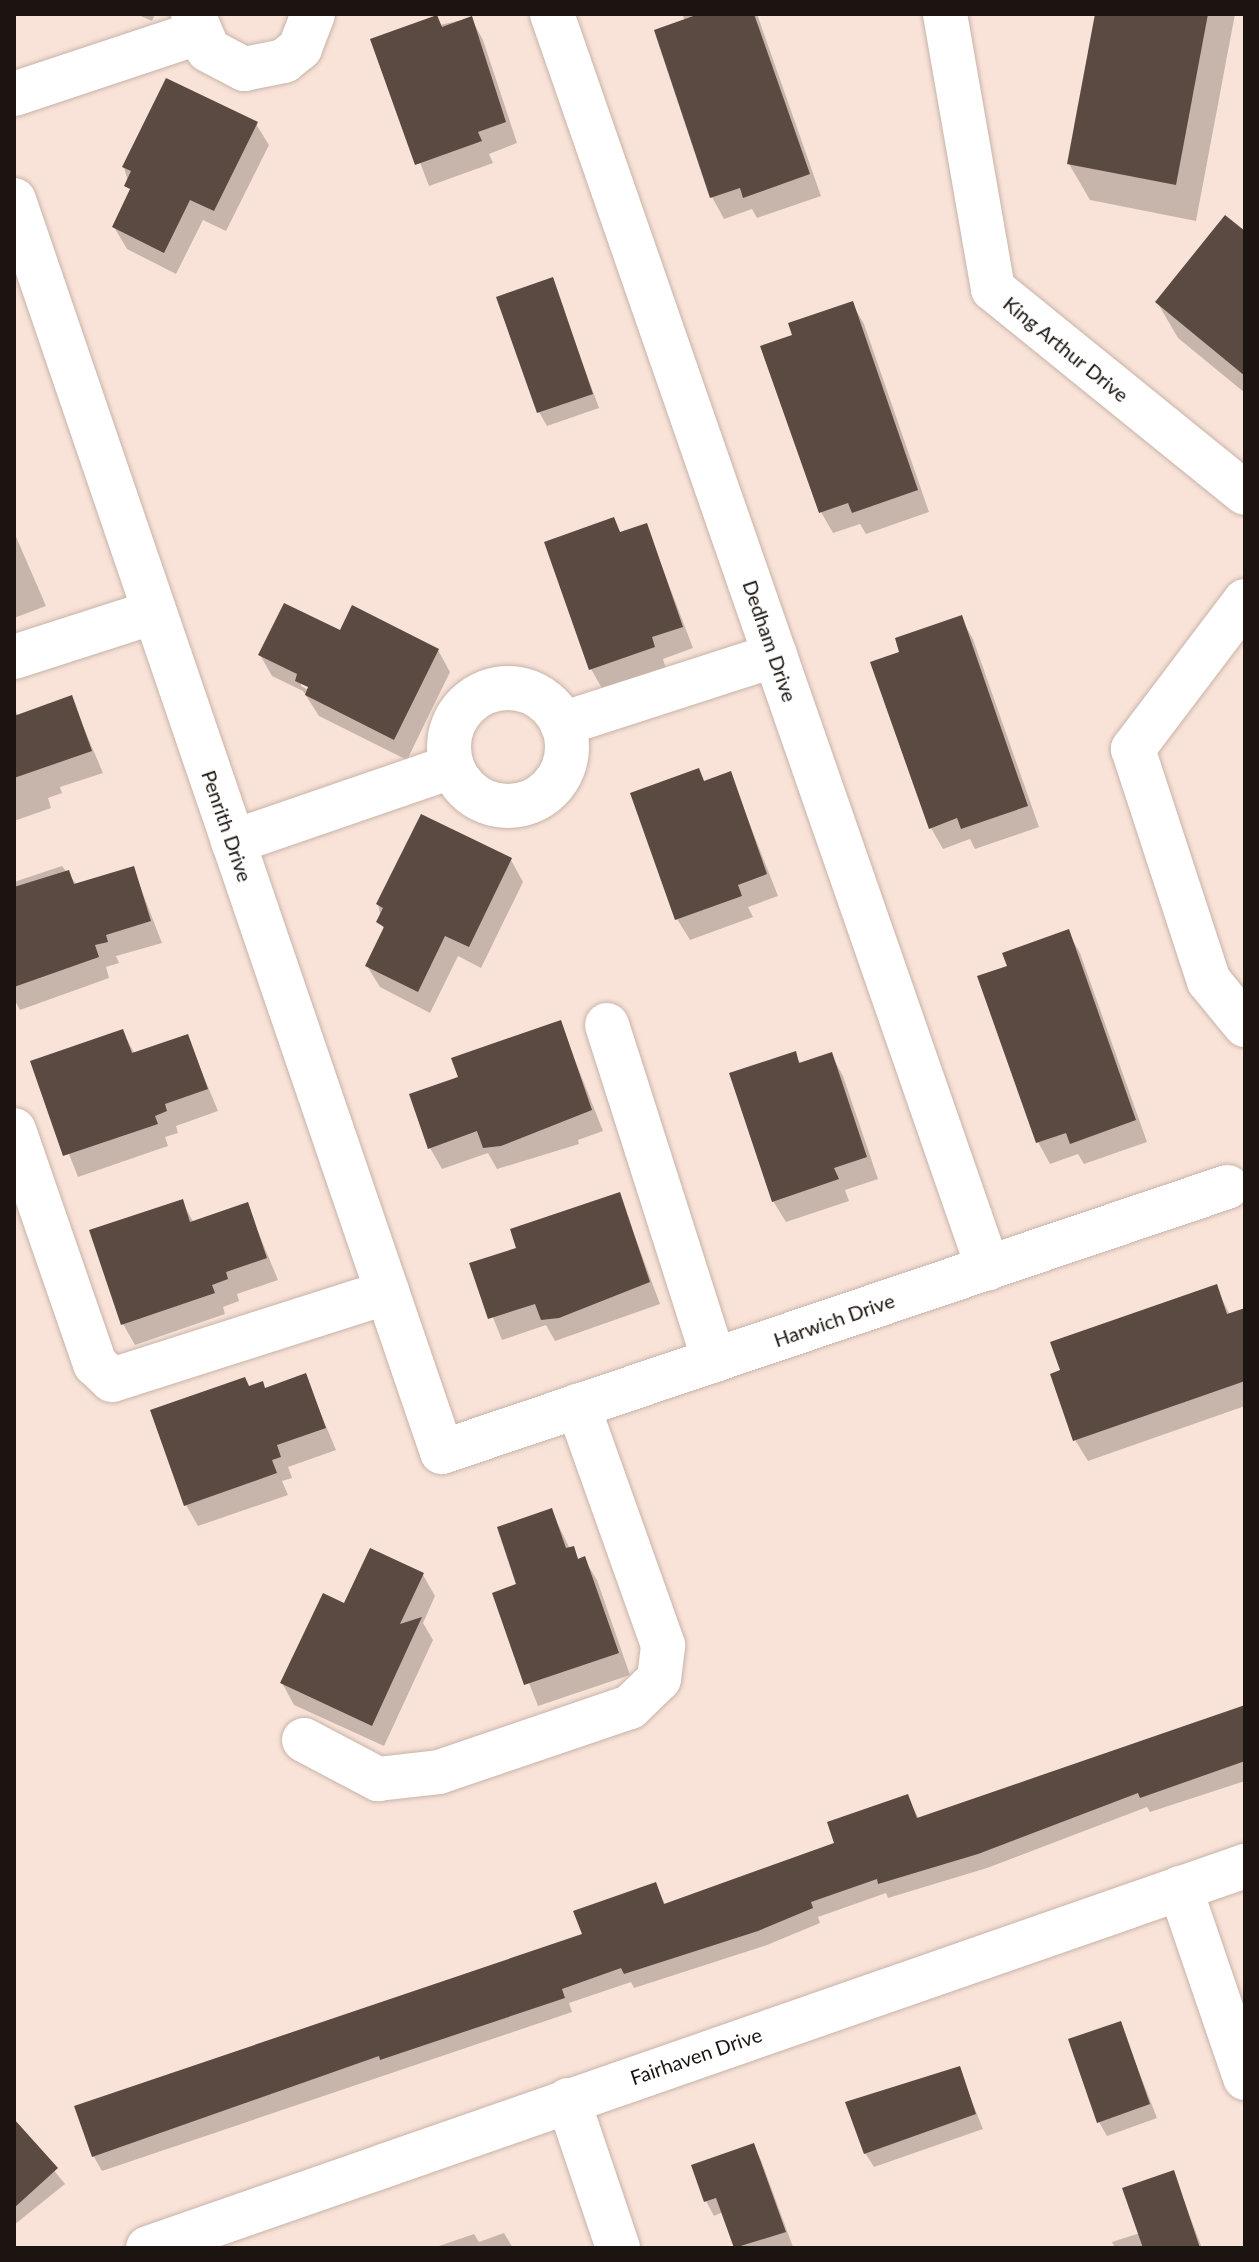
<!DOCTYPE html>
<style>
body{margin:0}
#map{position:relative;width:1259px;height:2262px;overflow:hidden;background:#f9e3d8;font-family:Lato,sans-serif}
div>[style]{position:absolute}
.shadow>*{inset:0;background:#0003}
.building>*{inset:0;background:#5b4a41}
.roads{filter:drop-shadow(0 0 2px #c8b3a9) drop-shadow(0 0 2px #c8b3a9)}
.minor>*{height:44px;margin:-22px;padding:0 22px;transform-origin:22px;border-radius:22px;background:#fff}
.minor>.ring{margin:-22px;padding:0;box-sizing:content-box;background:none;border:44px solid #fff;border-radius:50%}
span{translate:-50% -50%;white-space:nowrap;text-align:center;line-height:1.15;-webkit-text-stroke:8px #fff;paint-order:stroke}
.street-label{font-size:20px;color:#1b1410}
.frame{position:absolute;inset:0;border:16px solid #1b1410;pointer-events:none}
</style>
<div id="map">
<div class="shadow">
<i style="clip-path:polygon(136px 14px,155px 14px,152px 21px)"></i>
<i style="clip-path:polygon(682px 14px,757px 14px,821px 196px,757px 218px,752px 209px,724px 219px,712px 197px,656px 32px,685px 21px)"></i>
<i style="clip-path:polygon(1097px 14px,1235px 14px,1196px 221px,1090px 200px,1069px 164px)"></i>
<i style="clip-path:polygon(471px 18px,483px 40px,517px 143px,489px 154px,493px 163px,429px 186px,373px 40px)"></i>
<i style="clip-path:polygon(256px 124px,269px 145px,226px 231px,203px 220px,176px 274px,127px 249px,114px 227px,131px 193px,124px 167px)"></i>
<i style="clip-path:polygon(1245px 234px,1245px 393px,1178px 338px,1157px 302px)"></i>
<i style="clip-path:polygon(552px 280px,599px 408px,547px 426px,539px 412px)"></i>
<i style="clip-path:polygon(852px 303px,864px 324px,929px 512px,866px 534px,860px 524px,833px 533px,821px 512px,794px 336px)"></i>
<i style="clip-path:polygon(613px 520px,621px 534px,646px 525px,693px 648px,663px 659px,666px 669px,603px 690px,591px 669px)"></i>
<i style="clip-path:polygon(14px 532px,46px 606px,14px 618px)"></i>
<i style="clip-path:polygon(961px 618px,973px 639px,1039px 827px,975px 849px,970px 839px,943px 849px,931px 828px,902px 653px)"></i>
<i style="clip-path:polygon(evenodd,341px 633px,438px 650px,450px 672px,407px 760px,319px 716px,303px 691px,272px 676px,260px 655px,341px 633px,301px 682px,318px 690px,316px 694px,301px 686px,301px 682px)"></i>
<i style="clip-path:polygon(71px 698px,103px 773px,60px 787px,62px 793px,48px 798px,51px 808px,14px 821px,14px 708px,18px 716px)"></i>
<i style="clip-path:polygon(698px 770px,705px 783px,730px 774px,778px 896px,748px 907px,753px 917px,690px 940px,677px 919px)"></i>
<i style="clip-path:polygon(511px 860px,523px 882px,481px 968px,458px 956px,430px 1013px,380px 987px,367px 966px,384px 932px,378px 904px)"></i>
<i style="clip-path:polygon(62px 866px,77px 885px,133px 868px,162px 943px,116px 956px,119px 963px,106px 967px,109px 978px,20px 1010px,14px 999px,14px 882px)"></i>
<i style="clip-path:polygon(1068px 932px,1080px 953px,1147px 1142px,1084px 1164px,1078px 1154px,1050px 1164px,1038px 1142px,1010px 967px)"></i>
<i style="clip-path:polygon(560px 1022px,603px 1131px,578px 1140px,579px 1144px,497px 1169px,488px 1153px,442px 1169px,430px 1148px,461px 1078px)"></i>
<i style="clip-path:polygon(122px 1031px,135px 1054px,187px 1036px,218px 1111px,176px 1126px,178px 1133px,165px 1137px,168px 1146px,78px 1177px,33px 1063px)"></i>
<i style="clip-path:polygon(795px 1054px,801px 1064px,831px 1054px,843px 1076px,878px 1179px,845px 1190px,849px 1201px,786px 1222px,773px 1201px)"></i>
<i style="clip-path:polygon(619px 1194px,660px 1304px,555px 1341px,546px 1325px,502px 1340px,472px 1265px,518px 1249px)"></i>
<i style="clip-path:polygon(182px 1202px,194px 1223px,247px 1205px,278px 1280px,237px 1294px,239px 1301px,223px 1307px,225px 1314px,135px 1345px,123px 1324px)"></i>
<i style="clip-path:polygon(1216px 1287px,1230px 1315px,1245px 1322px,1245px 1406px,1088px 1461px,1075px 1440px)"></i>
<i style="clip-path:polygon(305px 1376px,336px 1450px,288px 1467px,292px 1478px,282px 1481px,288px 1495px,198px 1526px,186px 1505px,249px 1388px,265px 1390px)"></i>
<i style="clip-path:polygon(551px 1510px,570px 1549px,580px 1561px,584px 1559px,597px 1580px,630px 1675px,538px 1706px,494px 1594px,519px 1585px)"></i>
<i style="clip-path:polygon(423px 1575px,435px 1596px,423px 1623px,433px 1640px,384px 1746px,294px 1705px,282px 1683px,345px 1606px)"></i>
<i style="clip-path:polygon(1245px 1709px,1245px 1781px,1150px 1812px,1147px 1807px,987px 1868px,888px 1898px,886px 1893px,818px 1917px,820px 1923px,767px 1945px,634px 1988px,631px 1982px,569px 2003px,572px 2012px,102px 2171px,94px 2157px,77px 2108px,584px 1936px,655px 1884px,666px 1906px,837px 1844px,907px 1796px,919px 1819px)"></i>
<i style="clip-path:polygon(1120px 2023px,1157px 2118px,1107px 2136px,1099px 2122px)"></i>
<i style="clip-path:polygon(959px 2069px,983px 2129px,874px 2167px,865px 2153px)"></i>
<i style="clip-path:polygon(22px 2131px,65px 2184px,14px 2225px,14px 2138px)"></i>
<i style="clip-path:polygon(753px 2146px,761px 2160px,793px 2247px,736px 2248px,723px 2212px,714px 2216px,706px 2201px,694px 2166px)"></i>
<i style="clip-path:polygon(1173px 2173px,1202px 2248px,1115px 2248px,1112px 2242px,1140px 2233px)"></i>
<i style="clip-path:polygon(504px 2233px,513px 2248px,433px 2248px,474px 2234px,479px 2242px)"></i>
</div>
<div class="building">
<i style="clip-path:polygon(699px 14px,754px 14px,810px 174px,743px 198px,740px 188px,710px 198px,654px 30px)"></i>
<i style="clip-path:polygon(1095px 14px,1208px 14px,1176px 185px,1067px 164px)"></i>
<i style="clip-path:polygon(437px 15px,442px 27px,472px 16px,506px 122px,478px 132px,482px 141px,415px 165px,370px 39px)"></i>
<i style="clip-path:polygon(166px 78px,258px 122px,214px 211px,190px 200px,164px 253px,112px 227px,130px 189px,124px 186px,131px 171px,122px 167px)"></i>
<i style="clip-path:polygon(1225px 215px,1245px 231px,1245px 376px,1155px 302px)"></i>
<i style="clip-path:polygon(553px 277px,593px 394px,537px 413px,496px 297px)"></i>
<i style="clip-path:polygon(853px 301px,918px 490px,852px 513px,848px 503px,819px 513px,760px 346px,792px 335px,788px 323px)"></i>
<i style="clip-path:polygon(614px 517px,620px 532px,647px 523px,683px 627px,652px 637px,655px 647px,589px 670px,544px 542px)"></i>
<i style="clip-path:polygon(284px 603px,340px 630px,352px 605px,439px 649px,394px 740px,305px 695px,308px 687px,295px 681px,297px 674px,258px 655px)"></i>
<i style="clip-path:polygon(962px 615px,1028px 806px,961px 829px,957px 818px,929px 829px,870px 662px,899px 652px,895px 638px)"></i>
<i style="clip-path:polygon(72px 695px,92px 751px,14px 778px,14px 716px)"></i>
<i style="clip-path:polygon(699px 768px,704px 781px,731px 771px,767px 874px,738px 885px,742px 896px,675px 920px,630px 793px)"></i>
<i style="clip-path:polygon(421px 814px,512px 858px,469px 947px,445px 936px,418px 992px,365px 966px,384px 927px,376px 922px,383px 908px,376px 904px)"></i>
<i style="clip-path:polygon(134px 866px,151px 921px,106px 935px,108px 942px,95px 945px,99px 957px,14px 987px,14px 887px,69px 870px,74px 884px)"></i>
<i style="clip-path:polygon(1069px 929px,1136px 1120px,1070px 1144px,1066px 1133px,1036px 1143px,977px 976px,1007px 966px,1002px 953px)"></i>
<i style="clip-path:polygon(561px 1020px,592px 1110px,501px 1146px,483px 1148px,477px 1131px,428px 1149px,409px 1094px,458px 1077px,451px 1058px)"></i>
<i style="clip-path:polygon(123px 1029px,132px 1053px,188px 1034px,208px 1089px,165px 1104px,167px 1111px,155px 1116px,158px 1124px,63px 1156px,30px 1061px)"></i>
<i style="clip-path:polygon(796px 1051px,799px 1063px,832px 1052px,867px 1157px,834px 1168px,839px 1179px,772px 1202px,729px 1073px)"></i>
<i style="clip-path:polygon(620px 1192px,650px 1282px,559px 1318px,541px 1320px,535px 1304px,488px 1319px,469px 1263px,516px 1248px,510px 1229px)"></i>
<i style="clip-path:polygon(183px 1199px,190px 1222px,248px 1202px,267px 1258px,226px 1272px,228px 1279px,212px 1285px,215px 1293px,121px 1325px,89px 1230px)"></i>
<i style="clip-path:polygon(1217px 1284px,1227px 1314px,1245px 1308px,1245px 1381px,1073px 1441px,1050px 1374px,1060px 1370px,1050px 1342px)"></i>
<i style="clip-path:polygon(306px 1373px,326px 1428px,277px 1445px,281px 1457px,272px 1460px,277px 1473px,184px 1506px,150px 1410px,245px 1377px,249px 1386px,263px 1381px,265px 1388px)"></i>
<i style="clip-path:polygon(552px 1508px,566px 1548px,574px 1546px,578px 1559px,585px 1556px,619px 1653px,524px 1685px,492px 1593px,516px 1584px,497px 1527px)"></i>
<i style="clip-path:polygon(370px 1548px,424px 1573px,400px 1624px,422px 1617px,372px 1726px,280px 1683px,323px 1593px,344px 1603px)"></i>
<i style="clip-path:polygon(1245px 1705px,1245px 1761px,1140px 1798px,1138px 1793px,978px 1854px,878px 1884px,877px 1879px,811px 1902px,813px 1908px,758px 1931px,624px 1974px,621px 1968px,562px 1989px,565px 1998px,380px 2060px,379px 2056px,92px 2157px,74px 2106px,582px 1934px,573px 1911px,656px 1882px,664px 1904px,834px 1843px,827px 1822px,908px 1794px,917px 1818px)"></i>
<i style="clip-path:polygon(1121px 2021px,1150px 2104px,1097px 2123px,1068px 2039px)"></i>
<i style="clip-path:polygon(960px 2066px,976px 2114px,864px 2154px,845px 2102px)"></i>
<i style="clip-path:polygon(14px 2119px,58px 2168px,14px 2208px)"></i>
<i style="clip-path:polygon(754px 2143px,786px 2232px,734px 2248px,716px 2198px,704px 2202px,691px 2165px)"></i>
<i style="clip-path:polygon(1174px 2170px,1200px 2248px,1143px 2248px,1122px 2188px)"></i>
</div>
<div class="roads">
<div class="minor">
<i style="left:193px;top:14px;width:39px;rotate:67deg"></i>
<i style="left:208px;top:50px;width:41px;rotate:27.8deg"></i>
<i style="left:244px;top:69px;width:41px;rotate:-11.3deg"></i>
<i style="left:284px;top:61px;width:21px;rotate:-39deg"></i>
<i style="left:300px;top:48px;width:36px;rotate:-69deg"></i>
<i style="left:552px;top:14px;width:1328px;rotate:70.83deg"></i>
<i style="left:945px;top:14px;width:279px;rotate:80.1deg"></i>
<i style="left:993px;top:289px;width:324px;rotate:39deg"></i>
<i style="left:14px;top:94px;width:193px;rotate:-18.4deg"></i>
<i style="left:14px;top:200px;width:1323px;rotate:71.13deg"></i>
<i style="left:442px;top:1452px;width:829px;rotate:-18.65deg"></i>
<i style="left:1245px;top:601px;width:186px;rotate:127.1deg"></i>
<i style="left:1133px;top:749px;width:244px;rotate:71.9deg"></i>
<i style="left:1209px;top:981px;width:57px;rotate:50.7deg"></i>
<i style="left:14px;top:657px;width:147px;rotate:-17.8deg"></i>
<i class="ring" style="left:449px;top:688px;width:74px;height:74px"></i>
<i style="left:562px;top:724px;width:224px;rotate:-17.9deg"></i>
<i style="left:233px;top:842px;width:231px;rotate:-19deg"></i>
<i style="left:607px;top:1025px;width:352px;rotate:72.3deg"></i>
<i style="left:14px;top:1130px;width:248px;rotate:70.9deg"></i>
<i style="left:95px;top:1364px;width:23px;rotate:43deg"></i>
<i style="left:112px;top:1380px;width:289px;rotate:-17.7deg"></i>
<i style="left:304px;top:1740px;width:84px;rotate:27.8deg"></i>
<i style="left:378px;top:1779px;width:61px;rotate:-6.5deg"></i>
<i style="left:439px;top:1772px;width:202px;rotate:-18.8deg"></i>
<i style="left:630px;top:1707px;width:40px;rotate:-44deg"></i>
<i style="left:659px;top:1679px;width:34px;rotate:-83deg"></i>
<i style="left:663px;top:1645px;width:254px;rotate:-109.6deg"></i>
<i style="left:1180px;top:1888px;width:201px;rotate:71.1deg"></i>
<i style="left:568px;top:2100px;width:156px;rotate:71.3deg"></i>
<i style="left:148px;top:2248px;width:1162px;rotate:-19.2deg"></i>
</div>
</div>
<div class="street-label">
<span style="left:1066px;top:349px;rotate:39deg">King Arthur Drive</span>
<span style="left:770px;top:641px;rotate:71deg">Dedham Drive</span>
<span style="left:227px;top:826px;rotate:71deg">Penrith Drive</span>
<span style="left:834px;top:1320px;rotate:-19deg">Harwich Drive</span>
<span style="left:696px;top:2056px;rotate:-19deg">Fairhaven Drive</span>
</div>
<div class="frame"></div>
</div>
